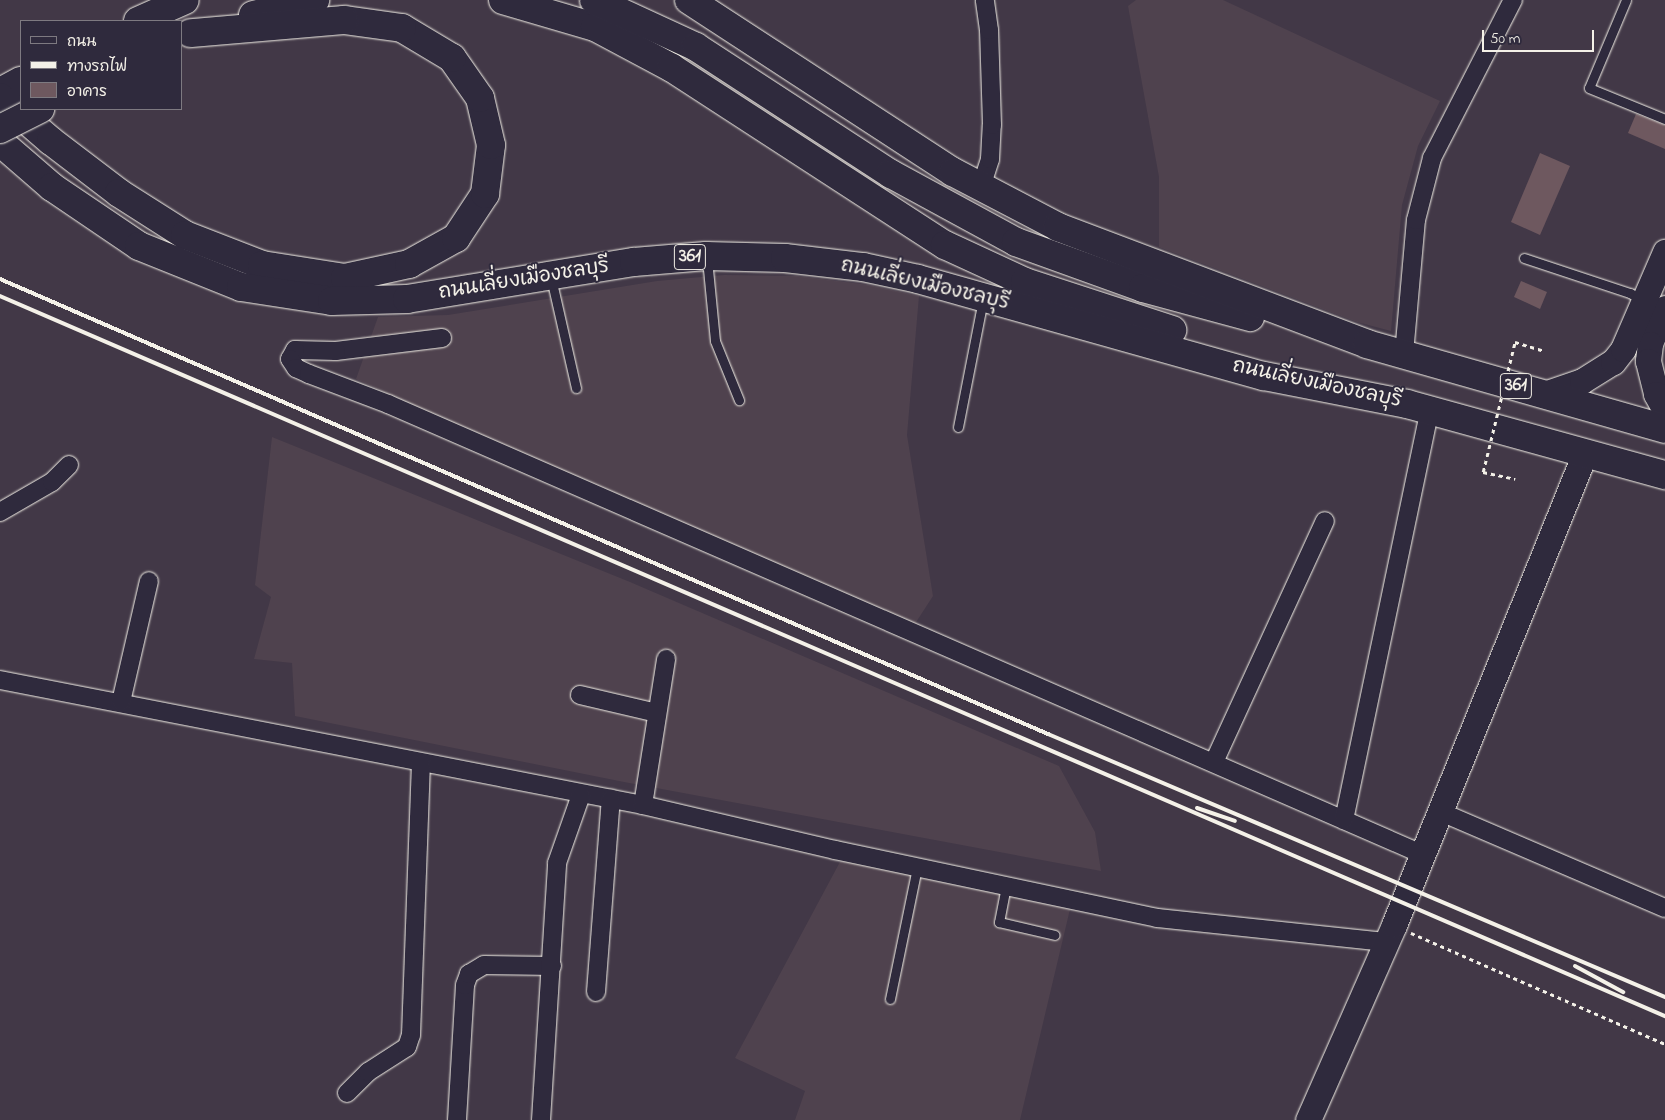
<!DOCTYPE html>
<meta charset="utf-8">
<style>
body{margin:0}
#map{position:relative;width:1665px;height:1120px;overflow:hidden;background:#423847;font-family:"Indie Flower","Playpen Sans Thai",sans-serif}
div>[style]{position:absolute}
.built>*{inset:0;background:#4f424e}
.building>*{inset:0;background:#6e585f}
.path>*{height:2.5px;margin-top:-1.25px;transform-origin:0;background:repeating-linear-gradient(90deg,#f4f1e8 0 4px,transparent 0 8px)}
.roads{filter:drop-shadow(0 0 1px #f4f1e8) drop-shadow(0 0 1px #f4f1e8)}
.lane>*{height:9px;margin:-4.5px;padding:0 4.5px;transform-origin:4.5px;border-radius:4.5px;background:#2f2a3d}
.street>*{height:18px;margin:-9px;padding:0 9px;transform-origin:9px;border-radius:9px;background:#2f2a3d}
.secondary>*{height:25px;margin:-12.5px;padding:0 12.5px;transform-origin:12.5px;border-radius:12.5px;background:#2f2a3d}
.highway>*{height:28px;margin:-14px;padding:0 14px;transform-origin:14px;border-radius:14px;background:#2f2a3d}
.rail>*{height:4px;margin:-2px;padding:0 2px;transform-origin:2px;border-radius:2px;background:#f4f1e8}
.path-bridge>*{height:2.5px;margin-top:-1.25px;transform-origin:0;background:repeating-linear-gradient(90deg,#f4f1e8 0 4px,transparent 0 8px)}
.bridges{filter:drop-shadow(0 0 1px #f4f1e8) drop-shadow(0 0 1px #f4f1e8)}
.highway-bridge>*{height:28px;margin:-14px;padding:0 14px;transform-origin:14px;border-radius:14px;background:#2f2a3d}
span{translate:-50% -50%;white-space:nowrap;text-align:center;line-height:1.15;-webkit-text-stroke:4px #2f2a3d;paint-order:stroke}
.shield-label span{padding:1px 4px;background:#2f2a3d;border:1px solid;border-radius:4px;-webkit-text-stroke-width:0}
.shield-label{font-size:19px;color:#f4f1e8;font-weight:700}
.street-label{font-size:20px;color:#f4f1e8}
.legend{position:absolute;left:20px;top:20px;width:162px;height:90px;box-sizing:border-box;background:#2f2a3d;border:1px solid #7e7a81;margin:0;padding:6px 9px;list-style:none;font-size:15px;color:#f4f1e8}
.legend li{display:flex;align-items:center;gap:10px;height:25px}
.legend b{width:25px;border:1px solid #7e7a81}
.scale{position:absolute;left:1482px;top:30px;width:112px;height:22px;box-sizing:border-box;border:2px solid #f4f1e8;border-top:0;padding-left:6px;font-size:15px;line-height:18px;white-space:nowrap;color:#f4f1e8;-webkit-text-stroke:4px #2f2a3d;paint-order:stroke}
</style>
<div id="map">
<div class="built">
<i style="clip-path:polygon(1136px 0,1223px 0,1440px 101px,1418px 146px,1402px 205px,1391px 331px,1357px 322px,1159px 247px,1159px 177px,1128px 6px)"></i>
<i style="clip-path:polygon(724px 275px,797px 276px,869px 285px,919px 296px,907px 435px,933px 596px,909px 633px,356px 379px,378px 317px,448px 315px,657px 281px)"></i>
<i style="clip-path:polygon(272px 437px,630px 582px,1059px 766px,1095px 832px,1101px 871px,624px 782px,295px 716px,292px 663px,254px 659px,271px 597px,255px 585px)"></i>
<i style="clip-path:polygon(841px 860px,1071px 905px,1020px 1120px,795px 1120px,805px 1091px,735px 1058px)"></i>
</div>
<div class="building">
<i style="clip-path:polygon(1636px 114px,1665px 125px,1665px 149px,1628px 133px)"></i>
<i style="clip-path:polygon(1540px 153px,1570px 166px,1540px 235px,1511px 222px)"></i>
<i style="clip-path:polygon(1521px 281px,1547px 292px,1540px 309px,1514px 297px)"></i>
</div>
<div class="path">
<i style="left:1515px;top:342px;width:31px;rotate:17deg"></i>
<i style="left:1483px;top:472px;width:33px;rotate:12deg"></i>
<i style="left:1411px;top:933px;width:277px;rotate:23.6deg"></i>
</div>
<div class="roads">
<div class="lane">
<i style="left:1626px;top:0;width:95px;rotate:112.8deg"></i>
<i style="left:1589px;top:88px;width:82px;rotate:22.2deg"></i>
<i style="left:1524px;top:258px;width:112px;rotate:18.3deg"></i>
<i style="left:1630px;top:293px;width:14px;rotate:30deg"></i>
<i style="left:707px;top:259px;width:82px;rotate:84.4deg"></i>
<i style="left:715px;top:341px;width:64px;rotate:67.9deg"></i>
<i style="left:551px;top:278px;width:113px;rotate:77.2deg"></i>
<i style="left:958px;top:427px;width:129px;rotate:-78.9deg"></i>
<i style="left:1006px;top:886px;width:37px;rotate:101deg"></i>
<i style="left:999px;top:922px;width:57px;rotate:13.1deg"></i>
<i style="left:890px;top:999px;width:135px;rotate:-78.4deg"></i>
</div>
<div class="street">
<i style="left:981px;top:187px;width:29px;rotate:-72deg"></i>
<i style="left:990px;top:159px;width:34px;rotate:-87deg"></i>
<i style="left:992px;top:125px;width:95px;rotate:-91.8deg"></i>
<i style="left:989px;top:30px;width:30px;rotate:-98deg"></i>
<i style="left:442px;top:338px;width:107px;rotate:173deg"></i>
<i style="left:336px;top:351px;width:41px;rotate:-178.6deg"></i>
<i style="left:295px;top:350px;width:10px;rotate:119deg"></i>
<i style="left:290px;top:359px;width:11px;rotate:56deg"></i>
<i style="left:296px;top:368px;width:14px;rotate:25deg"></i>
<i style="left:309px;top:374px;width:85px;rotate:20.8deg"></i>
<i style="left:388px;top:404px;width:1128px;rotate:23.52deg"></i>
<i style="left:1404px;top:354px;width:135px;rotate:-84.9deg"></i>
<i style="left:1416px;top:220px;width:64px;rotate:-75.5deg"></i>
<i style="left:1432px;top:158px;width:178px;rotate:-62.9deg"></i>
<i style="left:0;top:512px;width:60px;rotate:-30deg"></i>
<i style="left:52px;top:482px;width:24px;rotate:-45deg"></i>
<i style="left:0;top:680px;width:655px;rotate:11deg"></i>
<i style="left:643px;top:805px;width:197px;rotate:13.2deg"></i>
<i style="left:835px;top:850px;width:329px;rotate:11.9deg"></i>
<i style="left:1157px;top:918px;width:230px;rotate:6deg"></i>
<i style="left:580px;top:695px;width:79px;rotate:13.2deg"></i>
<i style="left:121px;top:702px;width:124px;rotate:-77deg"></i>
<i style="left:1214px;top:762px;width:265px;rotate:-65.3deg"></i>
<i style="left:643px;top:805px;width:148px;rotate:-81deg"></i>
<i style="left:1441px;top:812px;width:244px;rotate:23.2deg"></i>
<i style="left:1344px;top:820px;width:419px;rotate:-78.2deg"></i>
<i style="left:596px;top:992px;width:194px;rotate:-85.6deg"></i>
<i style="left:347px;top:1093px;width:30px;rotate:-45deg"></i>
<i style="left:368px;top:1072px;width:46px;rotate:-32.7deg"></i>
<i style="left:407px;top:1047px;width:13px;rotate:-72deg"></i>
<i style="left:411px;top:1035px;width:271px;rotate:-87.9deg"></i>
<i style="left:457px;top:1120px;width:135px;rotate:-86.6deg"></i>
<i style="left:465px;top:985px;width:12px;rotate:-70deg"></i>
<i style="left:469px;top:974px;width:17px;rotate:-31deg"></i>
<i style="left:484px;top:965px;width:68px;rotate:0.8deg"></i>
<i style="left:541px;top:1120px;width:257px;rotate:-86.4deg"></i>
<i style="left:557px;top:863px;width:72px;rotate:-70.6deg"></i>
</div>
<div class="secondary">
<i style="left:1665px;top:308px;width:39px;rotate:113deg"></i>
<i style="left:1650px;top:344px;width:17px;rotate:97deg"></i>
<i style="left:1648px;top:361px;width:34px;rotate:76deg"></i>
<i style="left:1656px;top:394px;width:18px;rotate:61deg"></i>
<i style="left:1544px;top:394px;width:40px;rotate:-18.9deg"></i>
<i style="left:1582px;top:381px;width:36px;rotate:-32deg"></i>
<i style="left:1613px;top:362px;width:16px;rotate:-52deg"></i>
<i style="left:1623px;top:349px;width:106px;rotate:-66.6deg"></i>
<i style="left:1308px;top:1120px;width:213px;rotate:-66.2deg"></i>
<i style="left:1394px;top:925px;width:509px;rotate:-67.97deg"></i>
</div>
<div class="highway">
<i style="left:503px;top:0;width:96px;rotate:16.4deg"></i>
<i style="left:595px;top:27px;width:87px;rotate:28deg"></i>
<i style="left:672px;top:68px;width:325px;rotate:33deg"></i>
<i style="left:945px;top:245px;width:88px;rotate:24.8deg"></i>
<i style="left:1025px;top:282px;width:155px;rotate:18.1deg"></i>
<i style="left:594px;top:0;width:112px;rotate:24.7deg"></i>
<i style="left:696px;top:47px;width:233px;rotate:33.1deg"></i>
<i style="left:891px;top:174px;width:142px;rotate:28.5deg"></i>
<i style="left:1016px;top:242px;width:135px;rotate:19.9deg"></i>
<i style="left:1143px;top:288px;width:111px;rotate:15.2deg"></i>
<i style="left:689px;top:0;width:315px;rotate:33.1deg"></i>
<i style="left:953px;top:172px;width:119px;rotate:27.6deg"></i>
<i style="left:1058px;top:227px;width:330px;rotate:20.7deg"></i>
<i style="left:1367px;top:344px;width:310px;rotate:15.9deg"></i>
<i style="left:253px;top:15px;width:64px;rotate:-13.6deg"></i>
<i style="left:138px;top:21px;width:51px;rotate:-24.1deg"></i>
<i style="left:0;top:92px;width:24px;rotate:-28deg"></i>
<i style="left:0;top:97px;width:67px;rotate:40.8deg"></i>
<i style="left:51px;top:141px;width:86px;rotate:37.4deg"></i>
<i style="left:119px;top:193px;width:78px;rotate:32.5deg"></i>
<i style="left:185px;top:235px;width:83px;rotate:21.3deg"></i>
<i style="left:262px;top:265px;width:84px;rotate:8.9deg"></i>
<i style="left:345px;top:278px;width:66px;rotate:-12.3deg"></i>
<i style="left:409px;top:264px;width:54px;rotate:-29deg"></i>
<i style="left:456px;top:238px;width:53px;rotate:-56.6deg"></i>
<i style="left:485px;top:194px;width:49px;rotate:-83deg"></i>
<i style="left:491px;top:145px;width:48px;rotate:-103.2deg"></i>
<i style="left:480px;top:98px;width:49px;rotate:-125deg"></i>
<i style="left:452px;top:58px;width:58px;rotate:-149deg"></i>
<i style="left:402px;top:28px;width:59px;rotate:-172.1deg"></i>
<i style="left:344px;top:20px;width:154px;rotate:175.1deg"></i>
<i style="left:0;top:142px;width:69px;rotate:40.9deg"></i>
<i style="left:52px;top:187px;width:105px;rotate:34.1deg"></i>
<i style="left:139px;top:246px;width:110px;rotate:21.9deg"></i>
<i style="left:241px;top:287px;width:92px;rotate:8.7deg"></i>
<i style="left:332px;top:301px;width:75px;rotate:-1.5deg"></i>
<i style="left:407px;top:299px;width:230px;rotate:-9.3deg"></i>
<i style="left:634px;top:262px;width:72px;rotate:-4.8deg"></i>
<i style="left:706px;top:256px;width:79px;rotate:1.5deg"></i>
<i style="left:785px;top:258px;width:79px;rotate:6.6deg"></i>
<i style="left:863px;top:267px;width:56px;rotate:12.3deg"></i>
<i style="left:918px;top:279px;width:359px;rotate:15.7deg"></i>
<i style="left:1264px;top:376px;width:146px;rotate:11.1deg"></i>
<i style="left:1407px;top:404px;width:268px;rotate:15.4deg"></i>
</div>
</div>
<div class="rail">
<i style="left:0;top:279px;width:1143px;rotate:23.47deg"></i>
<i style="left:1048px;top:734px;width:671px;rotate:23.09deg"></i>
<i style="left:0;top:296px;width:1814px;rotate:23.39deg"></i>
<i style="left:1197px;top:808px;width:40px;rotate:18.9deg"></i>
<i style="left:1575px;top:966px;width:55px;rotate:28.4deg"></i>
</div>
<div class="path-bridge">
<i style="left:1483px;top:472px;width:134px;rotate:-76.2deg"></i>
</div>
<div class="bridges">
<div class="highway-bridge">
<i style="left:0;top:129px;width:45px;rotate:-26.6deg"></i>
</div>
</div>
<div class="shield-label">
<span style="left:690px;top:257px">361</span>
<span style="left:1516px;top:386px">361</span>
</div>
<div class="street-label">
<span style="left:524px;top:280px;rotate:-9deg">ถนนเลี่ยงเมืองชลบุรี</span>
<span style="left:925px;top:285px;rotate:13deg">ถนนเลี่ยงเมืองชลบุรี</span>
<span style="left:1317px;top:384px;rotate:12deg">ถนนเลี่ยงเมืองชลบุรี</span>
</div>
<ul class="legend">
<li><b style="height:6px;background:#2f2a3d"></b>ถนน</li>
<li><b style="height:6px;background:#f4f1e8"></b>ทางรถไฟ</li>
<li><b style="height:14px;background:#6e585f"></b>อาคาร</li>
</ul>
<div class="scale">50 m</div>
</div>
